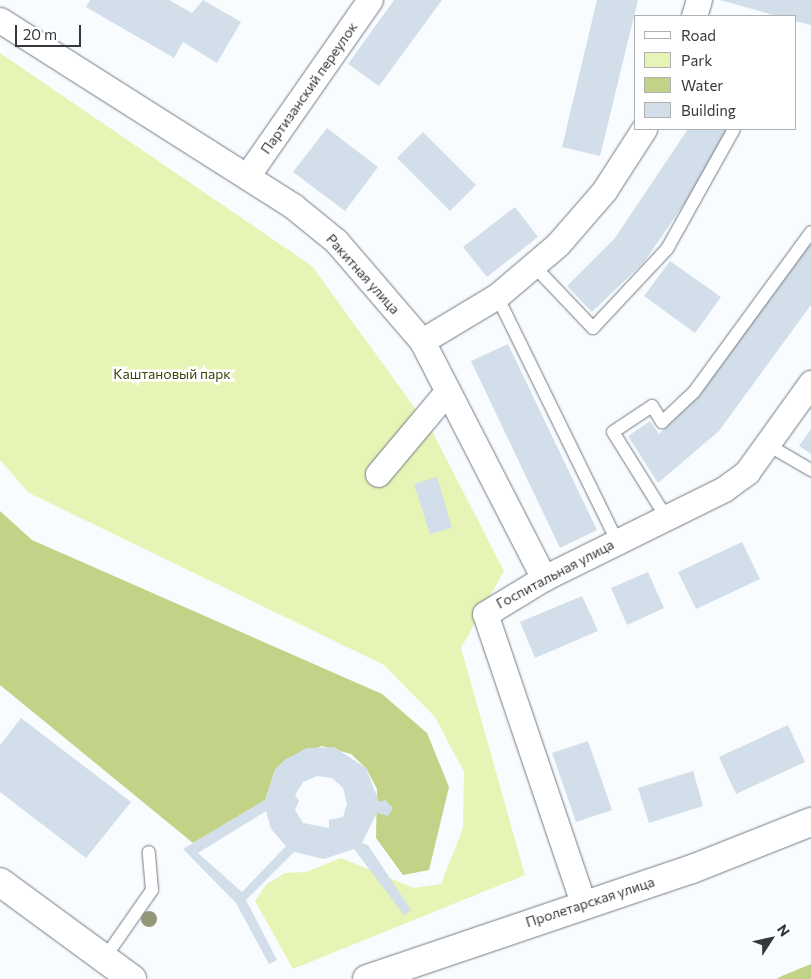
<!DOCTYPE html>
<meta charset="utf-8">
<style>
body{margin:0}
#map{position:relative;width:811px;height:979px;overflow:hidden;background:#f9fcfe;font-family:Commissioner,sans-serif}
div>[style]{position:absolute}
.green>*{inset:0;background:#e6f4b5}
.water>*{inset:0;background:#c2d286}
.building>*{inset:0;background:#d2dee9}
.roads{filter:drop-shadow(0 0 1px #707a85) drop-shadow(0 0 1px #707a85)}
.lane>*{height:12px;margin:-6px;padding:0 6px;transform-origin:6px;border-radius:6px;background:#fff}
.street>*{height:25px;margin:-12.5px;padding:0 12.5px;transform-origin:12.5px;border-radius:12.5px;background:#fff}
.secondary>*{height:28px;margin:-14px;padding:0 14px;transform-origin:14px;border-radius:14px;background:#fff}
.trees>*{width:16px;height:16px;margin:-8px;border-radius:50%;background:#929779}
span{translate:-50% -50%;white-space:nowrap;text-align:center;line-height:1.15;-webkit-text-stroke:5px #fff;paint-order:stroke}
.street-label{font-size:14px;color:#35393e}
.park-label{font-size:14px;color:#3d450c}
.legend{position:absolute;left:634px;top:15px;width:162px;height:115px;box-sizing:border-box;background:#fff;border:1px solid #aeb0b2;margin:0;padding:6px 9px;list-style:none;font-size:15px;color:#35393e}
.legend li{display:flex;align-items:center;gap:10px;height:25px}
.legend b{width:25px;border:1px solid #aeb0b2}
.north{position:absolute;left:746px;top:914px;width:50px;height:50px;-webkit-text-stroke:4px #fff;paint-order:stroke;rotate:55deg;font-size:14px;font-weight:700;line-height:20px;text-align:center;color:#35393e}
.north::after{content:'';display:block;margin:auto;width:18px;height:22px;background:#35393e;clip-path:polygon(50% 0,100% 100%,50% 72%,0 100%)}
.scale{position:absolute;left:15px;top:25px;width:66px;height:22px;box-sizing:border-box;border:2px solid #35393e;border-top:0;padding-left:6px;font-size:15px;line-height:18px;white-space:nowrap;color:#35393e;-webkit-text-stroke:4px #fff;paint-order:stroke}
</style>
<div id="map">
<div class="green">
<i style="clip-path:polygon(0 53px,312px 266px,433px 433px,504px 571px,461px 648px,525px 875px,293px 969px,255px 901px,266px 885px,285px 873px,306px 872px,341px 858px,414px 888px,441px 884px,463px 828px,464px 772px,435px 717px,384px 665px,29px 493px,0 460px)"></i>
</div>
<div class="water">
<i style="clip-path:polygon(0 511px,32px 540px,382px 694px,427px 733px,449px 787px,429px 870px,403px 875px,376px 838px,377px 789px,366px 768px,351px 754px,322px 746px,286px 759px,275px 770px,265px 800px,193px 843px,0 685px)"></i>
<i style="clip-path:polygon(811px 964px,811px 979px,776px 979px,782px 976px)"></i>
</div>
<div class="building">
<i style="clip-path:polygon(90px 0,169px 0,192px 13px,203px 0,241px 22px,217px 63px,183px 42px,174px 58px,86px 7px)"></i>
<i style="clip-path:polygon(394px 0,442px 0,379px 86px,348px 64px)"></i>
<i style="clip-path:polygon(597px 0,638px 0,600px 156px,562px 147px)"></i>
<i style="clip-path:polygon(720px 0,811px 0,811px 25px,795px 21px,795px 16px,777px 16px)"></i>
<i style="clip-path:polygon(327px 128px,378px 167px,345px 211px,293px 172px)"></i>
<i style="clip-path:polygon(688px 129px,727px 129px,713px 162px,644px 262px,592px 312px,567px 286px,615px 238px)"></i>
<i style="clip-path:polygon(423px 132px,476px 185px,450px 211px,397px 158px)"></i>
<i style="clip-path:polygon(515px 207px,538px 237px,487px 277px,463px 247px)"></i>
<i style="clip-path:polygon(811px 240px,811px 305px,719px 431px,658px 483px,628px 436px,650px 421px,659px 434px,691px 404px)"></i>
<i style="clip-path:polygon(670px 261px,721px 297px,695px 333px,644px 296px)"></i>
<i style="clip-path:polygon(508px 344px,597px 530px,560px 548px,471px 361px)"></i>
<i style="clip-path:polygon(811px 429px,811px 454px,799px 446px)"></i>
<i style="clip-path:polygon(437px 477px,452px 528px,430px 534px,414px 484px)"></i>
<i style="clip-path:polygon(742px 542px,760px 579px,696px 609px,678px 572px)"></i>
<i style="clip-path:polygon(648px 572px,664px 608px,627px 625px,611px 588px)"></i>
<i style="clip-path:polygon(582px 596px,598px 631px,535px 658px,520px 622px)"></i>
<i style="clip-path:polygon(21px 718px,131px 802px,86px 858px,0 792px,0 745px)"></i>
<i style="clip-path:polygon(788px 725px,805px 762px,736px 794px,719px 757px)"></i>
<i style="clip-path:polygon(588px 741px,612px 810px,576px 822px,552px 753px)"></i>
<i style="clip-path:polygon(evenodd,334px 747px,366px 768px,379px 802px,385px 800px,393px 808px,388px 816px,377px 813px,362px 843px,368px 845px,411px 910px,404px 915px,354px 849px,324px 859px,294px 852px,246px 900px,277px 960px,269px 964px,236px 903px,183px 849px,265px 800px,275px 770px,286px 759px,307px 748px,334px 747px,317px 776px,332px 778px,343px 788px,347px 804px,343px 817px,329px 820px,329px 828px,303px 823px,295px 810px,299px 801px,295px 795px,303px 782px,317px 776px,334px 747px,266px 811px,271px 829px,286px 846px,242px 892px,198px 853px,266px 811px)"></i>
<i style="clip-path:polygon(693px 771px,703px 806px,649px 823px,638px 788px)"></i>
</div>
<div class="roads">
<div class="lane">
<i style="left:533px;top:265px;width:87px;rotate:46.4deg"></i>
<i style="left:593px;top:328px;width:108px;rotate:-46.9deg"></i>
<i style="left:667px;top:249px;width:137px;rotate:-60.8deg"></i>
<i style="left:497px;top:296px;width:273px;rotate:63.9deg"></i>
<i style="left:768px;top:445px;width:50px;rotate:30.2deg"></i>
<i style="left:666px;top:517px;width:100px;rotate:-121.9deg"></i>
<i style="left:613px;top:432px;width:47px;rotate:-33.7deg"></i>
<i style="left:652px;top:406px;width:19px;rotate:58deg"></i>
<i style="left:662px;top:422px;width:44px;rotate:-43.2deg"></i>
<i style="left:694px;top:392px;width:198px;rotate:-53.8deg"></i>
<i style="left:106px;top:956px;width:80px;rotate:-55.1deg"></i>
<i style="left:152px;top:890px;width:38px;rotate:-95deg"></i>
</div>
<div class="street">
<i style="left:694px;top:16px;width:17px;rotate:-73deg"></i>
<i style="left:0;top:20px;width:347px;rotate:32.4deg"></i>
<i style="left:293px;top:206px;width:55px;rotate:39.1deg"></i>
<i style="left:336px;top:241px;width:132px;rotate:49.3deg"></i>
<i style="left:422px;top:341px;width:267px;rotate:62.8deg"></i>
<i style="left:247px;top:176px;width:215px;rotate:-55.1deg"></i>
<i style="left:422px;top:341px;width:87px;rotate:-31deg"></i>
<i style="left:497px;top:296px;width:80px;rotate:-40.4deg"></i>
<i style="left:558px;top:244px;width:70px;rotate:-49deg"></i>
<i style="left:604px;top:191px;width:74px;rotate:-57.2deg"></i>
<i style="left:378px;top:474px;width:106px;rotate:-50deg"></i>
<i style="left:583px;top:903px;width:305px;rotate:-108.7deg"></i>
<i style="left:485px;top:614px;width:69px;rotate:-31.4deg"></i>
<i style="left:544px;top:578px;width:201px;rotate:-26.3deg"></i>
<i style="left:724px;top:489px;width:29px;rotate:-36deg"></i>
<i style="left:747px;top:472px;width:110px;rotate:-54.3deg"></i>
</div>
<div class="secondary">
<i style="left:0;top:882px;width:164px;rotate:36.3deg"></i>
<i style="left:367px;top:979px;width:343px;rotate:-18.7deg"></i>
<i style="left:692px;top:869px;width:128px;rotate:-21.6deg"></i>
</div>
</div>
<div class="trees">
<i style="left:149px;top:919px"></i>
</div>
<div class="street-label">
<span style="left:309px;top:88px;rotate:-55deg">Партизанский переулок</span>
<span style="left:363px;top:274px;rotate:48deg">Ракитная улица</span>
<span style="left:555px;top:574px;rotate:-28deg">Госпитальная улица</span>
<span style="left:590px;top:902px;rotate:-18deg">Пролетарская улица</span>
</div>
<div class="park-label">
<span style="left:172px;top:374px">Каштановый парк</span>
</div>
<ul class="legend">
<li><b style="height:6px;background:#fff"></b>Road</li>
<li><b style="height:14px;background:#e6f4b5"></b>Park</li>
<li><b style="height:14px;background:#c2d286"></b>Water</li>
<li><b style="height:14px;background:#d2dee9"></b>Building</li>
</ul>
<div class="north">N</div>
<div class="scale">20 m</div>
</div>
